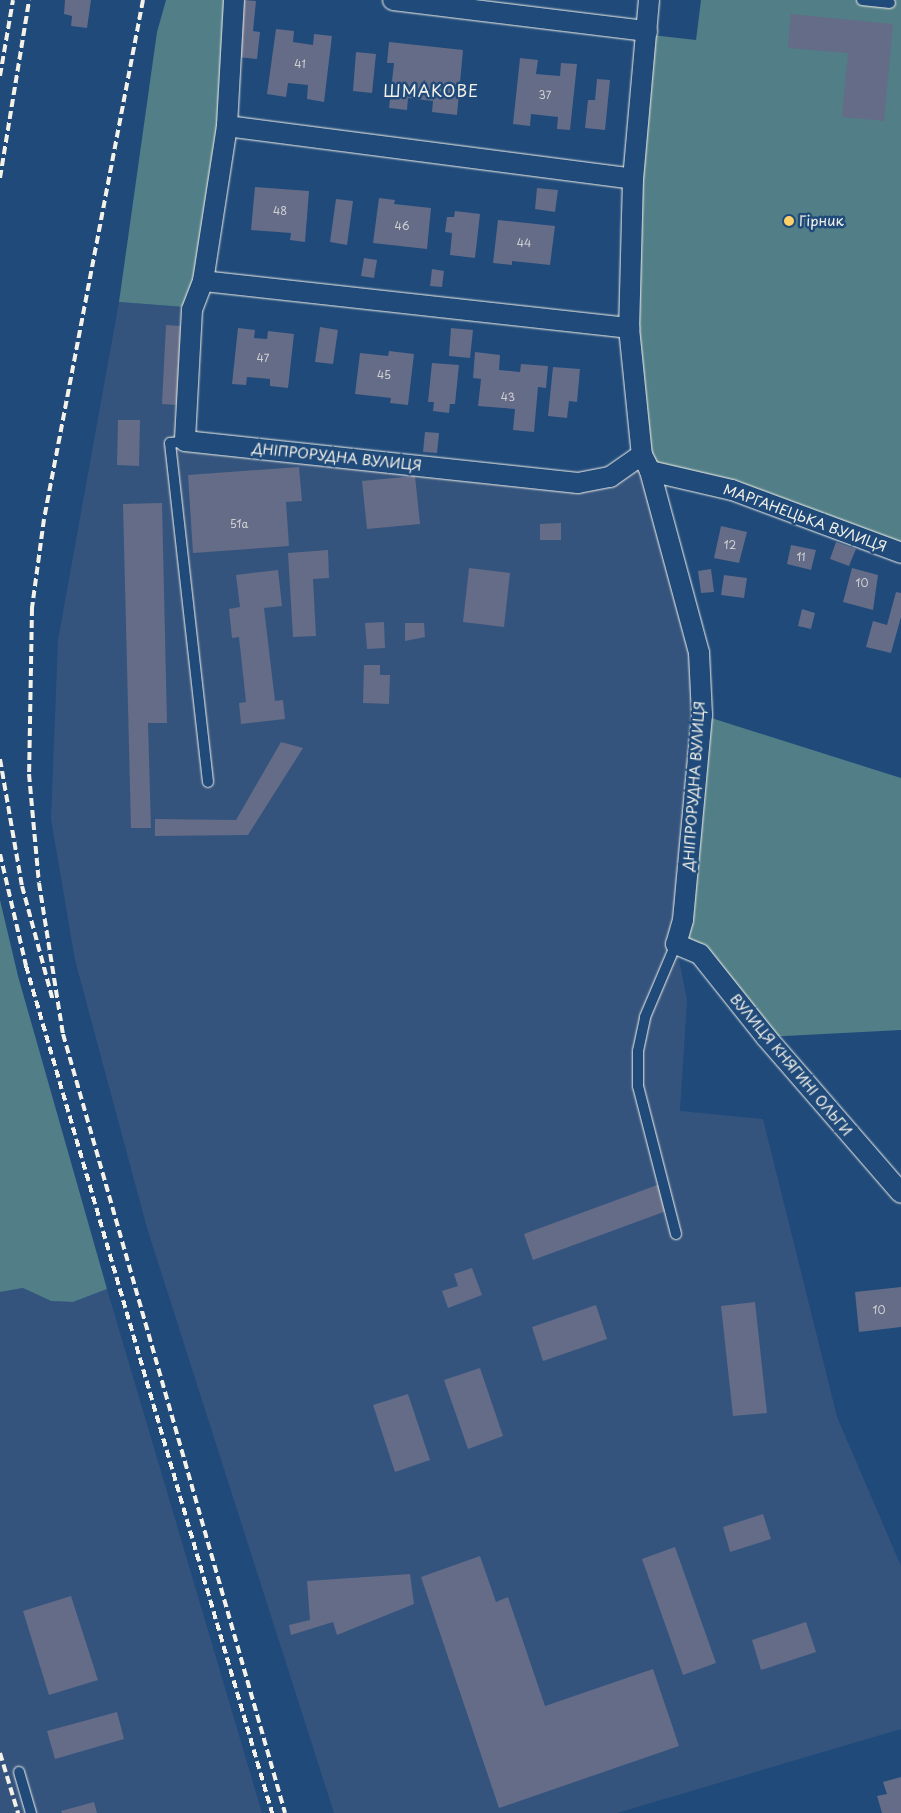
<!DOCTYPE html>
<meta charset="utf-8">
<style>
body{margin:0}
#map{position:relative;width:901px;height:1813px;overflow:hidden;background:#1f4a7a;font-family:"Playpen Sans",sans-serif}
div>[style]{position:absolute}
.built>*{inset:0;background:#34547e}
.green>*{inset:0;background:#517e87}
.building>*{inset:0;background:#646c88}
.roads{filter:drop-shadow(0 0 1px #f4f1e8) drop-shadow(0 0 1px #f4f1e8)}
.service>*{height:10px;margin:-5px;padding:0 5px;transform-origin:5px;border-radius:5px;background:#1f4a7a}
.minor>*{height:20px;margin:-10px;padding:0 10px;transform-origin:10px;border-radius:10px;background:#1f4a7a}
.rail>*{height:4px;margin-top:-2px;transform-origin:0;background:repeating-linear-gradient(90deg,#f4f1e8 0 8px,transparent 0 12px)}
.dots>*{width:14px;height:14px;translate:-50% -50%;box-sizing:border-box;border:2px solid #1f4a7a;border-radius:50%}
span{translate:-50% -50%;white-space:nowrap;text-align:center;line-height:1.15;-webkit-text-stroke:5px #1f4a7a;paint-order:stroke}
.number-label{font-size:11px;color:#d0d0d0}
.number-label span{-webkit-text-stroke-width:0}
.poi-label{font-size:14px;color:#f4f1e8}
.left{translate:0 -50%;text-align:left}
.street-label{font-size:14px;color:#f4f1e8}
.quarter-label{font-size:16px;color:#f4f1e8;letter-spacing:1px}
</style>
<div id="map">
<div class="built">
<i style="clip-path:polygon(119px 302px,185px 307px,176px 448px,584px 491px,612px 487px,637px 470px,650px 471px,699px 653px,676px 944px,687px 1000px,680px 1111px,763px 1119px,837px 1417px,901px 1566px,901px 1729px,617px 1813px,334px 1813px,147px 1228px,75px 960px,51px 819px,58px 640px)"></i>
<i style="clip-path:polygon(23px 1288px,51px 1301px,73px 1302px,107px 1289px,262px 1813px,0 1813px,0 1292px)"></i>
</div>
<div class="green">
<i style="clip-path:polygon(166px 0,225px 0,221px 127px,196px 278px,185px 307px,119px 302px,157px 32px)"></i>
<i style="clip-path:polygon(701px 0,901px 0,901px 543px,657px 464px,647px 444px,635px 329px,639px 183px,652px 35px,696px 40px)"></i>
<i style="clip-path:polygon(702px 715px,901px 778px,901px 1030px,766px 1037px,676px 944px)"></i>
<i style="clip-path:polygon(0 900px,18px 976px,107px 1289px,73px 1302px,51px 1301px,23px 1288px,0 1292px)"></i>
</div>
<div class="building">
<i style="clip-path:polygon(65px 0,91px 0,87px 28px,71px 26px,72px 16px,64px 14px)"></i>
<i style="clip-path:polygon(244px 0,256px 1px,253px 31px,260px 32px,257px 59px,238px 57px)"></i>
<i style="clip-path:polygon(791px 14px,893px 24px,884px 121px,842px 117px,848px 53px,788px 48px)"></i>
<i style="clip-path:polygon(276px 29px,294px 31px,293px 42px,313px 45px,314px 34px,332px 36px,324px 102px,307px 99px,308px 85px,288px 83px,286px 97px,267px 94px)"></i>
<i style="clip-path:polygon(389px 42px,463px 50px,457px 115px,432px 112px,433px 101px,408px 98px,407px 110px,389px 108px,394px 63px,387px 63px)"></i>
<i style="clip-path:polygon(356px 52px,376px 54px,372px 93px,353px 91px)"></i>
<i style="clip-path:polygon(520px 58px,538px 60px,536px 74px,560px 76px,561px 63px,577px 64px,570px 130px,557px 129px,558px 117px,531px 114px,530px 126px,513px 124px)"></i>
<i style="clip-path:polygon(597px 79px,610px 80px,605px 130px,585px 128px,588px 100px,595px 100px)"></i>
<i style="clip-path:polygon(255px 187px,309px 191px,305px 242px,290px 240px,291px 233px,251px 230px)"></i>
<i style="clip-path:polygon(537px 188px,558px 190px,555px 212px,535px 209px)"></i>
<i style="clip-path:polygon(379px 198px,395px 200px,394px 204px,431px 208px,427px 249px,373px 243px)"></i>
<i style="clip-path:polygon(336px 199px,353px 201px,347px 245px,330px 242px)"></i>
<i style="clip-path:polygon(455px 211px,480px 214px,475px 258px,450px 255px,452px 233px,445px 232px,447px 217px,454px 217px)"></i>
<i style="clip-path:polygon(498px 220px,555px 226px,550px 265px,512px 261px,512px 265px,493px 263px)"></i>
<i style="clip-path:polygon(364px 258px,377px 260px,374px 278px,361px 276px)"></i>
<i style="clip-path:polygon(432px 269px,444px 271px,442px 287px,430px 286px)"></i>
<i style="clip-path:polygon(166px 325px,181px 326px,177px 405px,162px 404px)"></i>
<i style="clip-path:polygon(320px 327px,338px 330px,333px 364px,315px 362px)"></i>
<i style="clip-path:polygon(238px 328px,255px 330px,254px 338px,267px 339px,268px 331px,294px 334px,288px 388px,270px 386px,270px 379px,247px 377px,246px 385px,232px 384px)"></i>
<i style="clip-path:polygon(451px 328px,473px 330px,470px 358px,449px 356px)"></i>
<i style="clip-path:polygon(389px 351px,414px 354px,408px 405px,390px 403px,391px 398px,355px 394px,360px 353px,388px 356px)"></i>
<i style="clip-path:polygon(475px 352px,500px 355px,499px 370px,520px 372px,521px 364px,548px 366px,546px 388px,538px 387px,534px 432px,513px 430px,515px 409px,478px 406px,481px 379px,473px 378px)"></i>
<i style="clip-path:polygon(432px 363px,459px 365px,455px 404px,450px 404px,449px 413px,433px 411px,434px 402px,428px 402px)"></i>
<i style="clip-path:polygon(553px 367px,580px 369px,577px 402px,569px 401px,567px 418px,548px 416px)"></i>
<i style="clip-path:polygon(118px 420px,140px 420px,139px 466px,117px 465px)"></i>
<i style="clip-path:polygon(425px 432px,439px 433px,437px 453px,423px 452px)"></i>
<i style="clip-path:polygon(299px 467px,302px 501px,286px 502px,289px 546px,193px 553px,188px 475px)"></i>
<i style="clip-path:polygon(415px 476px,420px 524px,367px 529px,362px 481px)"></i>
<i style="clip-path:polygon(162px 503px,167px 723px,148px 723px,151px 828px,131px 828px,123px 504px)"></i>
<i style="clip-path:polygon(561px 523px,561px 540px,540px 540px,540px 524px)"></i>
<i style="clip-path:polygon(721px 526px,747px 532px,739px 563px,714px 558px)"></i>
<i style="clip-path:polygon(836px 542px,856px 549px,849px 566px,830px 559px)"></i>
<i style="clip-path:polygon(791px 545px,816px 550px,811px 570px,787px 564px)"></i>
<i style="clip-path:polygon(328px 550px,329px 578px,313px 579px,316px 636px,293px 637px,288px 553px)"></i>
<i style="clip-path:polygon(469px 568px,510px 573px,504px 627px,463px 622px)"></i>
<i style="clip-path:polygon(852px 568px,878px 575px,873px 610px,843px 602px)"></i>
<i style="clip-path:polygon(711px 569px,714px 592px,701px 593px,698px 571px)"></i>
<i style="clip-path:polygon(278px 570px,282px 606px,264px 608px,275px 701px,283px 700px,285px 719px,241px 724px,239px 703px,246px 702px,239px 637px,232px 638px,229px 609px,240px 607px,236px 575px)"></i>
<i style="clip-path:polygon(724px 575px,747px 578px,744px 598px,721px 595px)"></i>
<i style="clip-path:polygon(896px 592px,901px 593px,901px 617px,891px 653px,866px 647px,873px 621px,887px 625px)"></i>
<i style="clip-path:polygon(802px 609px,815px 613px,811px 629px,798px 626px)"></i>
<i style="clip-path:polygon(384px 622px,385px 648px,367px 649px,365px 623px)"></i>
<i style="clip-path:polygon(405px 623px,424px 623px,425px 637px,405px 641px)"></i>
<i style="clip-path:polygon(364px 665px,380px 665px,380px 675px,390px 675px,389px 704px,363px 703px)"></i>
<i style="clip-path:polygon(281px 742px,303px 748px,248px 835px,155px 836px,155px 819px,236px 820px)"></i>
<i style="clip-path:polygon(660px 1184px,669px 1210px,533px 1260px,524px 1234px)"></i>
<i style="clip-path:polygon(472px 1268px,482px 1295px,448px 1308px,442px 1291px,458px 1286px,454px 1274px)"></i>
<i style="clip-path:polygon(901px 1287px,901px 1327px,859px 1332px,855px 1292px)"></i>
<i style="clip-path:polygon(755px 1302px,767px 1413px,733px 1416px,721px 1306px)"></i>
<i style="clip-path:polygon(596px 1305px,607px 1339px,543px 1361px,532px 1327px)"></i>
<i style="clip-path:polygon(480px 1368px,503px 1436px,468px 1449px,444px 1380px)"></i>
<i style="clip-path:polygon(408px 1394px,430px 1460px,395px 1472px,373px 1405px)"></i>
<i style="clip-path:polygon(763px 1514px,771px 1539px,730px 1552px,723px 1527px)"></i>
<i style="clip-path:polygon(675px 1547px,716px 1663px,683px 1675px,642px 1559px)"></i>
<i style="clip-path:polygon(480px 1556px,496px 1602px,508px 1597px,545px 1706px,653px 1669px,679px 1746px,499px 1808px,421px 1577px)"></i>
<i style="clip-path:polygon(410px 1574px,414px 1604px,337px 1635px,333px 1622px,291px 1635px,289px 1625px,310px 1620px,307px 1581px)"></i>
<i style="clip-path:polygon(71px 1596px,98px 1680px,49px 1695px,23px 1611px)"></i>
<i style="clip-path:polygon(806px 1622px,816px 1652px,761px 1670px,752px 1640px)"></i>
<i style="clip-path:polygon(117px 1712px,124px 1739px,55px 1759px,47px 1731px)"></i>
<i style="clip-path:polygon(901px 1777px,901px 1813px,882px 1813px,877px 1796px,887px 1794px,883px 1782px)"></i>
<i style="clip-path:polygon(94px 1802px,97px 1813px,62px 1813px,61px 1811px)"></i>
</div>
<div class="roads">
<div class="service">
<i style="left:862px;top:0;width:28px;rotate:6deg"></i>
<i style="left:185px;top:441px;width:15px;rotate:172deg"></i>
<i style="left:170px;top:443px;width:341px;rotate:83.6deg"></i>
<i style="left:676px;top:1234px;width:153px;rotate:-104.4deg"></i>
<i style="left:638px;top:1086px;width:35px;rotate:-90deg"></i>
<i style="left:638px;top:1051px;width:35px;rotate:-78deg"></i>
<i style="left:645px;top:1017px;width:79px;rotate:-67deg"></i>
<i style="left:19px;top:1772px;width:43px;rotate:73.7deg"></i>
</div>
<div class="minor">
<i style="left:234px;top:0;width:126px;rotate:93.2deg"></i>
<i style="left:227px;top:126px;width:157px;rotate:98.8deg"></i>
<i style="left:203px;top:281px;width:31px;rotate:111deg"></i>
<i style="left:192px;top:310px;width:131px;rotate:93.1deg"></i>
<i style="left:185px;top:441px;width:395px;rotate:6.1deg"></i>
<i style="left:578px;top:483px;width:33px;rotate:-11deg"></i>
<i style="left:610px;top:477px;width:39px;rotate:-35deg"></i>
<i style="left:393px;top:0;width:256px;rotate:7deg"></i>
<i style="left:649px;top:0;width:180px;rotate:95.1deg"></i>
<i style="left:633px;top:179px;width:149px;rotate:91.5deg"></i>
<i style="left:629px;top:328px;width:128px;rotate:84.2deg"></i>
<i style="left:642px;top:455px;width:18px;rotate:63deg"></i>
<i style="left:650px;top:471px;width:188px;rotate:74.9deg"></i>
<i style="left:699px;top:653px;width:62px;rotate:87.2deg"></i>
<i style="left:702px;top:715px;width:206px;rotate:95.3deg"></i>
<i style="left:683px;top:920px;width:25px;rotate:106deg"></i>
<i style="left:676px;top:944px;width:26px;rotate:23deg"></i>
<i style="left:700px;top:954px;width:106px;rotate:51.5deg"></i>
<i style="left:766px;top:1037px;width:206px;rotate:49.1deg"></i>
<i style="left:227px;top:126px;width:409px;rotate:7.4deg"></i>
<i style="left:203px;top:281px;width:429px;rotate:6.3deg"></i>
<i style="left:650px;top:471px;width:84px;rotate:13deg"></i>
<i style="left:732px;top:490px;width:180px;rotate:20.4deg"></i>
</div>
</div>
<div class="rail">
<i style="left:143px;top:0;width:528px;rotate:100.8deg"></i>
<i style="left:44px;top:519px;width:90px;rotate:97.7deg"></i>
<i style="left:32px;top:608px;width:166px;rotate:91deg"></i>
<i style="left:29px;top:774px;width:109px;rotate:84.8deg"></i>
<i style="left:39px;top:883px;width:153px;rotate:81deg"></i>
<i style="left:63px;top:1034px;width:810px;rotate:74.09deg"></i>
<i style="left:0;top:76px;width:77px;rotate:-80.3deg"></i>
<i style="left:0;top:178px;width:180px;rotate:-80.7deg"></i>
<i style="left:0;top:759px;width:129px;rotate:80.2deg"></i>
<i style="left:22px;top:886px;width:119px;rotate:74.9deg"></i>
<i style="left:0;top:854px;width:115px;rotate:76.9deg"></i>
<i style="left:26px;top:966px;width:882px;rotate:73.8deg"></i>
<i style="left:0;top:1753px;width:63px;rotate:73.3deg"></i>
</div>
<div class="dots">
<i style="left:789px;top:221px;background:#ffd166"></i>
</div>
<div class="number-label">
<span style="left:300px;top:64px">41</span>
<span style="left:545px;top:95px">37</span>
<span style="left:280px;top:211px">48</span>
<span style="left:402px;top:226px">46</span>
<span style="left:524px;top:243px">44</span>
<span style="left:263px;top:358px">47</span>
<span style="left:384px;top:375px">45</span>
<span style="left:508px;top:397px">43</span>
<span style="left:239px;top:524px">51а</span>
<span style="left:730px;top:545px">12</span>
<span style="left:801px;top:557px">11</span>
<span style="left:862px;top:583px">10</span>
<span style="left:879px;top:1310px">10</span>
</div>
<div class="poi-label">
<span class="left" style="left:799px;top:221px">Гірник</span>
</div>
<div class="street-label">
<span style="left:337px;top:457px;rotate:6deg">ДНІПРОРУДНА ВУЛИЦЯ</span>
<span style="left:805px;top:518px;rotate:20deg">МАРГАНЕЦЬКА ВУЛИЦЯ</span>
<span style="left:694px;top:786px;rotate:-86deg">ДНІПРОРУДНА ВУЛИЦЯ</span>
<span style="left:791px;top:1065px;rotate:50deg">ВУЛИЦЯ КНЯГИНІ ОЛЬГИ</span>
</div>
<div class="quarter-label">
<span style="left:431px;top:90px">ШМАКОВЕ</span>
</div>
</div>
